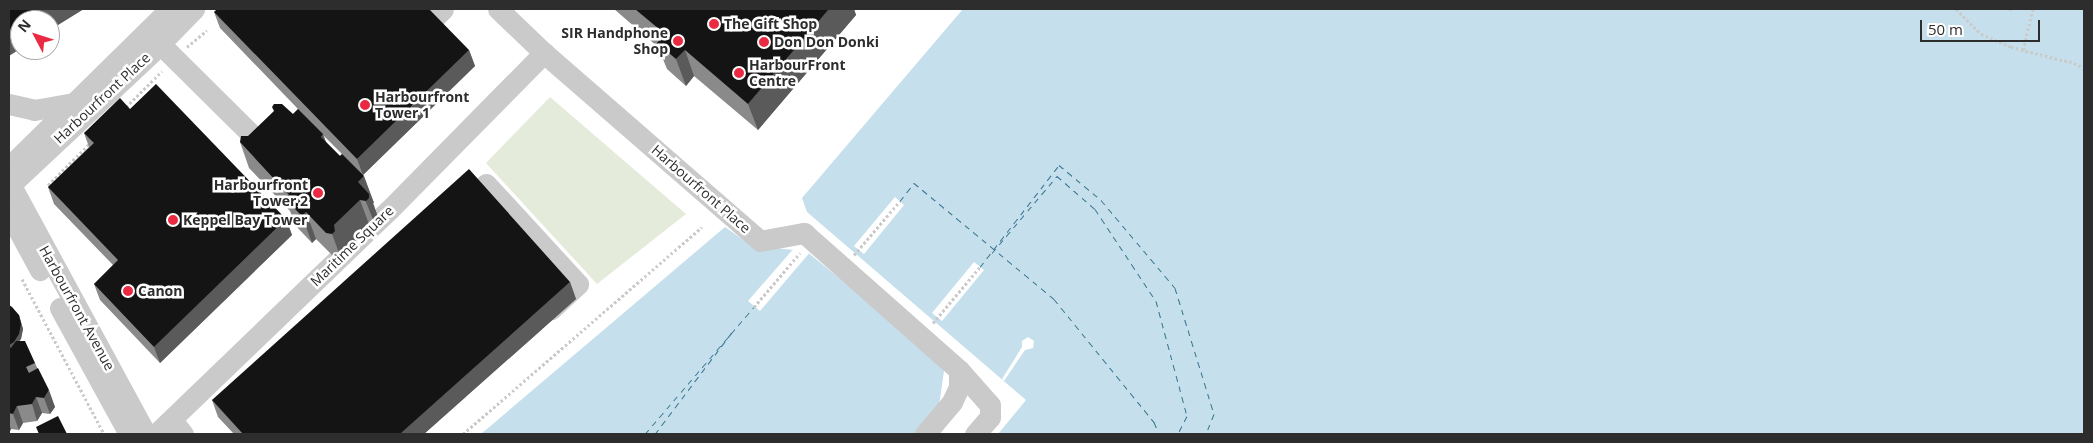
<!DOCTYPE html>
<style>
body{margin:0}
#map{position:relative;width:2093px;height:443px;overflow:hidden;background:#fff;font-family:"Open Sans",sans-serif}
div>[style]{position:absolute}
.green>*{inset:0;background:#e5ebda}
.water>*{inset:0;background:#c6dfec}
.pier>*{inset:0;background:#fff}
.ferry>*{height:1px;margin-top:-0.5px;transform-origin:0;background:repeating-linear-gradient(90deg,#397591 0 6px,transparent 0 11px)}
.path>*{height:3px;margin-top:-1.5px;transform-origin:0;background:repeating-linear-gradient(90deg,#cacaca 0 2.5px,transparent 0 5px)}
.minor>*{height:21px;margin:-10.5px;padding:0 10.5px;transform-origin:10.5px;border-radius:10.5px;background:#cacaca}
.wall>*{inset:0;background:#8a8a8a}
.shaded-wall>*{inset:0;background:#5a5a5a}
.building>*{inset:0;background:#141414}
.dots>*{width:14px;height:14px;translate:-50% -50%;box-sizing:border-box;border:2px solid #fff;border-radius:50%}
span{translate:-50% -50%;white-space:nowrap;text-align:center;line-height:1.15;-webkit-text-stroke:5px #fff;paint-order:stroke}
.poi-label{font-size:14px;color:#2d2d2d;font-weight:700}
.left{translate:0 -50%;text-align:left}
.right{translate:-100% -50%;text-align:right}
.street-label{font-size:14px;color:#2d2d2d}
.frame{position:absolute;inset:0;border:10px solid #2d2d2d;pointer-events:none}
.north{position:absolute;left:10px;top:10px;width:50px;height:50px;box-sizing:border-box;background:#fff;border:1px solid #ababab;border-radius:50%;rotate:310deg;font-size:14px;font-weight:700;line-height:20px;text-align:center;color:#2d2d2d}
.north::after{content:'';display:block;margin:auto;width:18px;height:22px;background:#ea2a43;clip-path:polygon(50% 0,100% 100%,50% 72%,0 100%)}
.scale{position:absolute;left:1920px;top:20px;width:120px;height:22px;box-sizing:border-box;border:2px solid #2d2d2d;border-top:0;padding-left:6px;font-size:15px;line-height:18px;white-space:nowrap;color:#2d2d2d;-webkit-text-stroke:4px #fff;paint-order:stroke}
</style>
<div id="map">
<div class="green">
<i style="clip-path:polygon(550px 97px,686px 214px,597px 284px,486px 163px)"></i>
</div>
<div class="water">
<i style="clip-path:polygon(963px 9px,2084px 9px,2084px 434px,998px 434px,1026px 400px,807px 212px,802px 198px)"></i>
<i style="clip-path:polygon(725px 227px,752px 246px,806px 251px,945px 364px,938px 413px,920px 434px,481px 434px)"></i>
</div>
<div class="pier">
<i style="clip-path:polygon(895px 197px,904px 205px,864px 254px,854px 246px)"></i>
<i style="clip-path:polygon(795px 247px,807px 248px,811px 251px,760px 311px,748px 301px)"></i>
<i style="clip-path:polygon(974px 262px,984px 270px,942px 321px,932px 313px)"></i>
<i style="clip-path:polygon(1028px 337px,1034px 341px,1033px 348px,1025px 350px,1004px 381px,1002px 379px,1022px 347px,1022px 341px)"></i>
</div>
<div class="ferry">
<i style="left:900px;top:201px;width:23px;rotate:-52deg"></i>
<i style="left:914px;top:183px;width:182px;rotate:39.6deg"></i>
<i style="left:1054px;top:299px;width:159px;rotate:50.9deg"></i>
<i style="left:1154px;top:422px;width:13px;rotate:67deg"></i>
<i style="left:992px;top:253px;width:101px;rotate:-49.8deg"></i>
<i style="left:1057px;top:176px;width:50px;rotate:41deg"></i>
<i style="left:1095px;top:209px;width:110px;rotate:56.5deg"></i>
<i style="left:1156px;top:301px;width:119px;rotate:74.9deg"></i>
<i style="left:1187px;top:416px;width:20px;rotate:117deg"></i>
<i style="left:980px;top:267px;width:129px;rotate:-52.2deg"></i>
<i style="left:1059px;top:165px;width:55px;rotate:39.8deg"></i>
<i style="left:1101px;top:200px;width:115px;rotate:49.9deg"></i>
<i style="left:1175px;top:288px;width:132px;rotate:72.8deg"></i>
<i style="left:1214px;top:414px;width:22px;rotate:112deg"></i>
<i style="left:645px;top:434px;width:167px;rotate:-49.4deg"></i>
<i style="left:655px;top:434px;width:129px;rotate:-52.9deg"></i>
</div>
<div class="path">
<i style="left:1956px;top:9px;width:35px;rotate:45deg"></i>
<i style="left:1981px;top:34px;width:33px;rotate:23deg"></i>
<i style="left:2011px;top:47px;width:65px;rotate:14.3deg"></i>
<i style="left:2074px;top:63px;width:11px;rotate:27deg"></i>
<i style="left:2009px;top:9px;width:3px"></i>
<i style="left:187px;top:47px;width:26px;rotate:-40deg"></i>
<i style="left:2023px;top:50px;width:42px;rotate:-76.3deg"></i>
<i style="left:126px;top:107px;width:51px;rotate:-45deg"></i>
<i style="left:48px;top:185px;width:59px;rotate:-45deg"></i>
<i style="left:854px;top:255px;width:71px;rotate:-49.6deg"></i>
<i style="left:22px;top:279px;width:175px;rotate:62.1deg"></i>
<i style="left:754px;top:307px;width:71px;rotate:-49.6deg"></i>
<i style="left:933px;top:323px;width:73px;rotate:-50deg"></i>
<i style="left:463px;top:434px;width:316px;rotate:-40.9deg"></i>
</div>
<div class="minor">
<i style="left:498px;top:9px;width:64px;rotate:43.7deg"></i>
<i style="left:544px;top:53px;width:286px;rotate:41deg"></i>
<i style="left:760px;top:241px;width:45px;rotate:-10.3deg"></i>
<i style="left:804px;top:233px;width:207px;rotate:41.5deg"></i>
<i style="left:959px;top:370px;width:47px;rotate:48.5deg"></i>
<i style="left:990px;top:405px;width:12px;rotate:90deg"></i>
<i style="left:990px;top:417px;width:23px;rotate:131deg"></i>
<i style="left:431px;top:21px;width:17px;rotate:-45deg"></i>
<i style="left:151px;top:35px;width:151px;rotate:44.7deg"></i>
<i style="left:9px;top:104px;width:26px;rotate:13deg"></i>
<i style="left:34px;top:110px;width:40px;rotate:-10deg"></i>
<i style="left:9px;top:167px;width:226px;rotate:-44.5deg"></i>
<i style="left:9px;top:182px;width:287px;rotate:61.5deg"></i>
<i style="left:9px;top:186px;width:195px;rotate:-43.1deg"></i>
<i style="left:151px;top:53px;width:62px;rotate:-45.7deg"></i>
<i style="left:463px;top:205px;width:31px;rotate:-42deg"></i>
<i style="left:486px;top:184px;width:136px;rotate:47.4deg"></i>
<i style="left:578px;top:284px;width:37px;rotate:137deg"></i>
<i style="left:9px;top:213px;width:65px;rotate:61.5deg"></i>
<i style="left:60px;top:308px;width:144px;rotate:61.3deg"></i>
<i style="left:172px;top:420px;width:18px;rotate:52deg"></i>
<i style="left:156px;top:434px;width:323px;rotate:-43.9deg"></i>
<i style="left:389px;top:210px;width:221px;rotate:-45.4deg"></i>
<i style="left:925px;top:434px;width:42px;rotate:-49.8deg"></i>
<i style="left:952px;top:402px;width:17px;rotate:-65deg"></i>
<i style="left:959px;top:387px;width:17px;rotate:-90deg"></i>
</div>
<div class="wall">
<i style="clip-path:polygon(614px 9px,854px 9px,856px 15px,758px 130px,694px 76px,686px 86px,667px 69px,658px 47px)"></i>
<i style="clip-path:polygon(evenodd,214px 12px,469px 50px,475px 66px,363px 175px,374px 203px,373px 203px,379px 220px,379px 224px,376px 227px,370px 227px,344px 251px,345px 258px,342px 261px,336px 259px,316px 239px,312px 243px,295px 225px,290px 211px,249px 168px,240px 142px,248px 136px,293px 114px,298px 109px,220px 28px,214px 12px,323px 135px,342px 154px,340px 156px,326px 142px,323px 135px)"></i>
<i style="clip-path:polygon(130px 109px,286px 219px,292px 235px,160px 363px,100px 300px,94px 284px,113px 265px,54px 204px,48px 187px,89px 147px,84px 133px)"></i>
<i style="clip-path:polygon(570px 282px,576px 299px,424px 434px,234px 434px,218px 417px,212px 400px)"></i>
<i style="clip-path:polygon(9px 305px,20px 319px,23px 329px,21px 339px,19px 341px,35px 363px,55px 407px,50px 414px,42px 413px,37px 421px,23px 423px,19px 430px,11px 429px,9px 433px)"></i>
</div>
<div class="shaded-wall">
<i style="clip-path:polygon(42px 9px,84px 9px,50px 30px,50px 20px,24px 20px)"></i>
<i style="clip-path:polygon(829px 9px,854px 9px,856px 15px,758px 130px,748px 104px)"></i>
<i style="clip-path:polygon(20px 23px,20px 49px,9px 56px,9px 30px)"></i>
<i style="clip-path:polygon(469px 50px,475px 66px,363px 175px,357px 159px)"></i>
<i style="clip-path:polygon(685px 50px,694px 76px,686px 86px,676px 59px)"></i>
<i style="clip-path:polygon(323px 134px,333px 161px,321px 137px)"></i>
<i style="clip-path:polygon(364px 176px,374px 203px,373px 203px,379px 220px,379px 224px,376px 227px,358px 182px)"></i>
<i style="clip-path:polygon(360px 200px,370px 227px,344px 251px,345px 258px,342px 261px,332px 234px,334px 225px)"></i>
<i style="clip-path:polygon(306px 212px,316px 239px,312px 243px,302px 216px)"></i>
<i style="clip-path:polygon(286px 219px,292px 235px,160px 363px,154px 347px)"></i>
<i style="clip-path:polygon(570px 282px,576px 299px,424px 434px,400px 434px)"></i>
<i style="clip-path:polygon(19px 315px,23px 329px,21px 339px,15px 347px,9px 351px,9px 345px)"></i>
<i style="clip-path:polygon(49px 390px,55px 407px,50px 414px,44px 398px)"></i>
<i style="clip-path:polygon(36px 397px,42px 413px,37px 421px,32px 404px)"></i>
<i style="clip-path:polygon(17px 406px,23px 423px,19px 430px,13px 414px)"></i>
<i style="clip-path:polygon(9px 424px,11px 429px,9px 433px)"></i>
</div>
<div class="building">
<i style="clip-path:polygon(9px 9px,42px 9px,24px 20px,20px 20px,20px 23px,9px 30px)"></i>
<i style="clip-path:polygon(217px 9px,429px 9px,469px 50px,357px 159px,214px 12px)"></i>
<i style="clip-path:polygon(635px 9px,829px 9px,748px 104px,685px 50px,676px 59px,657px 43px,665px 34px)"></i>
<i style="clip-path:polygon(156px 84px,286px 219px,154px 347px,94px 284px,118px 260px,48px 187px,94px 143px,84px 133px,120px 98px,130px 109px)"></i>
<i style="clip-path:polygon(274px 104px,282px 104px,293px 114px,298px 109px,323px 134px,321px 137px,340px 156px,342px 154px,364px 176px,358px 182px,369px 194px,369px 198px,366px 201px,360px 200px,334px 225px,335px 231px,332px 234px,326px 233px,306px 212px,302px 216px,285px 199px,289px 195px,240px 142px,241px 136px,248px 136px,274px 111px,272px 107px)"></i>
<i style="clip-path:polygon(469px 169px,570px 282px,400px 434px,243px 434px,212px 400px)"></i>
<i style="clip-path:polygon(9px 305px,12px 307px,19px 315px,21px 324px,19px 334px,14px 342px,9px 345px)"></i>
<i style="clip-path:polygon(16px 341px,25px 341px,35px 363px,26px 367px,29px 373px,38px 368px,49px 390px,44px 398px,36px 397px,32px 404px,17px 406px,13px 414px,9px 413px,9px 347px,11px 348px)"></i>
<i style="clip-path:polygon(58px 416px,67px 434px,39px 434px,36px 427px)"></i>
</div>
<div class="dots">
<i style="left:714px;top:24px;background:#ea2a43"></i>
<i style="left:678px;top:41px;background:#ea2a43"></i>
<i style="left:764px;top:42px;background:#ea2a43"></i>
<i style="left:739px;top:73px;background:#ea2a43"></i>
<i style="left:365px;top:105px;background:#ea2a43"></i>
<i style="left:318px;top:193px;background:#ea2a43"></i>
<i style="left:173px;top:220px;background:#ea2a43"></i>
<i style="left:128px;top:291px;background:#ea2a43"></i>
</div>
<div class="poi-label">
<span class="left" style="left:724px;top:24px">The Gift Shop</span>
<span class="right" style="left:668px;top:41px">SIR Handphone<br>Shop</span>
<span class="left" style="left:774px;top:42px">Don Don Donki</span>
<span class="left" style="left:749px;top:73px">HarbourFront<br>Centre</span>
<span class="left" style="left:375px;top:105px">Harbourfront<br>Tower 1</span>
<span class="right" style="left:308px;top:193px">Harbourfront<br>Tower 2</span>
<span class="left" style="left:183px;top:220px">Keppel Bay Tower</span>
<span class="left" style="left:138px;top:291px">Canon</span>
</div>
<div class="street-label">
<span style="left:102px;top:98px;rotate:-43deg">Harbourfront Place</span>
<span style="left:701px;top:189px;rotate:41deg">Harbourfront Place</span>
<span style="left:352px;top:246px;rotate:-44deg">Maritime Square</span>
<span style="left:77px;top:308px;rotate:61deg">Harbourfront Avenue</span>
</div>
<div class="frame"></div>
<div class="north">N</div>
<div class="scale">50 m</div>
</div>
